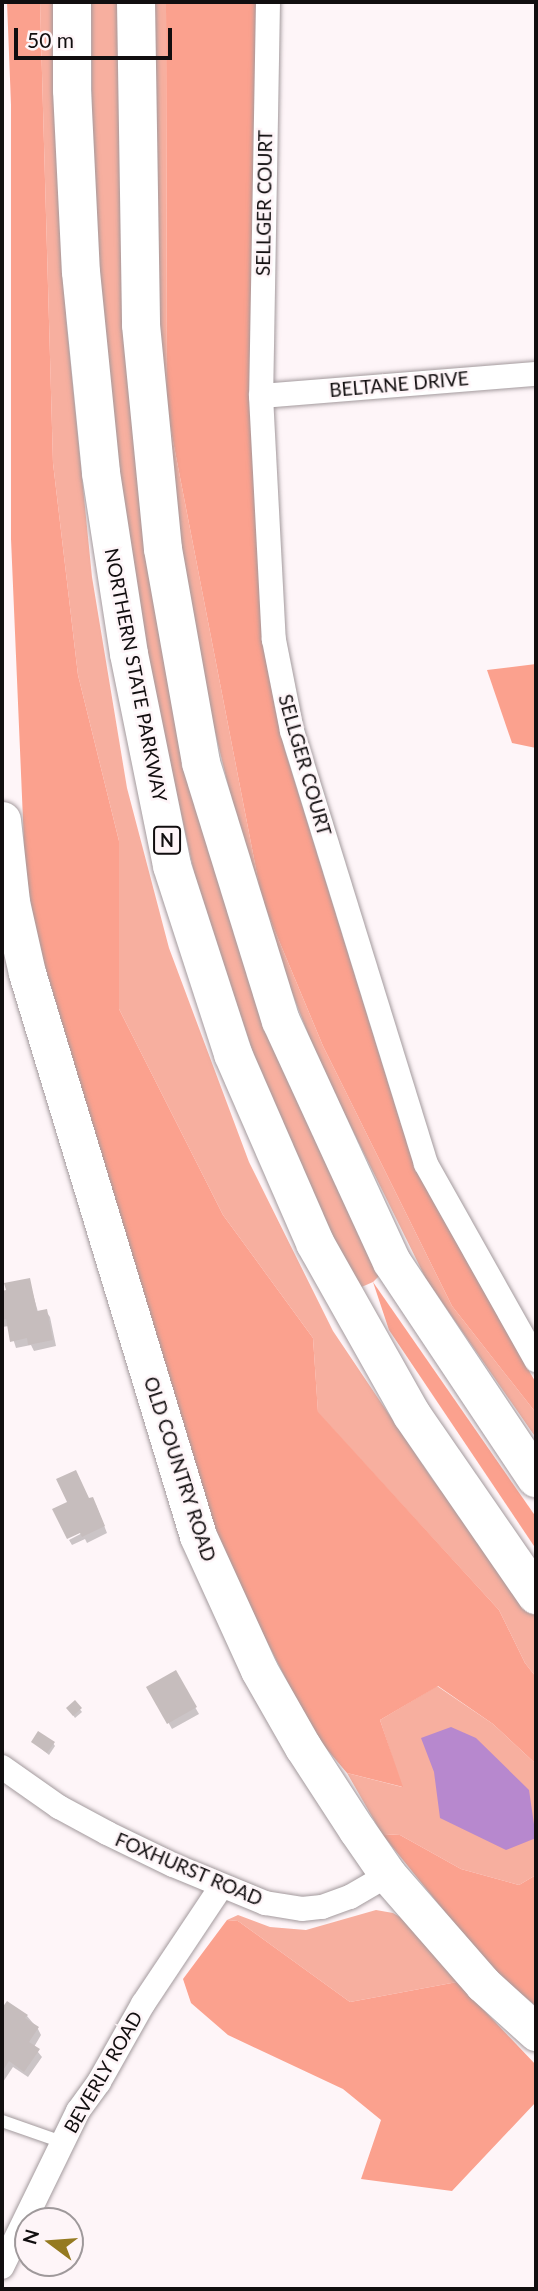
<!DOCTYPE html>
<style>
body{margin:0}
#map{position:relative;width:538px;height:2291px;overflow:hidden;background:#fef5f8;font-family:Lato,sans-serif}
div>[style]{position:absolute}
.green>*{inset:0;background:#f7af9f}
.forest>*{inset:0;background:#fba18e}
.water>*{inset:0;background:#b788ce}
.shadow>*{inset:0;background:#0003}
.building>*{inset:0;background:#c6bdbd}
.roads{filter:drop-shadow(0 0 2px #a39a9d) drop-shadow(0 0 2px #a39a9d)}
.lane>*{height:12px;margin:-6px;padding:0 6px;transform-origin:6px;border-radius:6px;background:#fff}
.street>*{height:24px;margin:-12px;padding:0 12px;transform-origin:12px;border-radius:12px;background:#fff}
.secondary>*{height:37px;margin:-18.5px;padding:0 18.5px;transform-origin:18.5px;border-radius:18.5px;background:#fff}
.highway>*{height:38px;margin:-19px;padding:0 19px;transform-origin:19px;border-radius:19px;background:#fff}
span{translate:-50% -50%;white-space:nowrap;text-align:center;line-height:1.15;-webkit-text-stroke:5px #fef5f8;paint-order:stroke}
.shield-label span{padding:2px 5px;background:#fef5f8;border:2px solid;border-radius:5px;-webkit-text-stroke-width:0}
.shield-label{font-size:18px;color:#110e0f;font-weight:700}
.street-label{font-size:19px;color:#110e0f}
.frame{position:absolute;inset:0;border:4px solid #110e0f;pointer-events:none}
.north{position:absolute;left:14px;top:2207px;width:70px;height:70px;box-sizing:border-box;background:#fef5f8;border:2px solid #9f999b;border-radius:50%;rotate:286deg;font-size:19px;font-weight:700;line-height:28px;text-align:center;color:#110e0f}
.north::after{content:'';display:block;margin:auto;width:24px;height:32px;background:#957a21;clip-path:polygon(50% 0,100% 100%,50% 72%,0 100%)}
.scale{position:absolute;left:14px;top:28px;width:158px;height:32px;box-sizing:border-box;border:4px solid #110e0f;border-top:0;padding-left:9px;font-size:21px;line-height:24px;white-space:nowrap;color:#110e0f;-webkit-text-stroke:5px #fef5f8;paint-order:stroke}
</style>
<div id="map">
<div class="green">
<i style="clip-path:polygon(40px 2px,65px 2px,66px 317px,92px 577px,127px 788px,169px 948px,249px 1162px,333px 1331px,433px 1480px,536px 1611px,536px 1677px,525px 1663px,499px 1610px,318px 1413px,313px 1338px,223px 1215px,119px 1009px,119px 841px,78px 675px,53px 463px)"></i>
<i style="clip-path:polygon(91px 2px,124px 2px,164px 650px,385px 1270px,373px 1282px,357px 1289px,289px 1157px,199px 895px,146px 654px,117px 464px,93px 220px)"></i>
<i style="clip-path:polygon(153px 2px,166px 2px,167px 410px,262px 900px,323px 1046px,452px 1306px,536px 1413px,536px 1438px,426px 1279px,319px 1062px,256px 900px,201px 674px,160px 412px)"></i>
<i style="clip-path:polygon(437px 1686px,493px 1724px,536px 1764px,536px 1875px,519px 1885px,461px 1869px,400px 1835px,382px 1834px,347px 1773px,402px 1787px,380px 1720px)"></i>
<i style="clip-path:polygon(376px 1910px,393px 1913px,405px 1920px,457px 1982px,350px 2002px,238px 1921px,227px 1920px,238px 1915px,270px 1927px,306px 1930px)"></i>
</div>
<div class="forest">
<i style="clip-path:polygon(7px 2px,40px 2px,53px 463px,78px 675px,119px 841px,119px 1009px,223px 1215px,313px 1338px,318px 1412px,499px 1610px,525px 1663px,536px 1677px,536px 1764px,493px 1724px,438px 1686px,380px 1720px,403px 1787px,347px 1773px,314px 1734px,264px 1636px,214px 1528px,91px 1121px,36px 936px,25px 867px,11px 539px,11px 105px)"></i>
<i style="clip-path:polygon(166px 2px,256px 2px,254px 326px,284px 747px,400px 1121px,434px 1203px,536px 1383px,536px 1413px,452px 1306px,323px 1046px,262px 900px,167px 410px)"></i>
<i style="clip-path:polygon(536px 664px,536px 748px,512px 743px,487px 670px)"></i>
<i style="clip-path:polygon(373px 1282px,536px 1517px,536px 1549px,389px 1330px)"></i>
<i style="clip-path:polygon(382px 1834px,400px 1835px,461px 1869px,519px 1885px,536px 1875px,536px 2006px,491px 1969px)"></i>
<i style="clip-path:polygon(227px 1920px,238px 1921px,350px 2002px,457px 1982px,536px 2065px,536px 2102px,452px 2191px,361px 2179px,381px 2120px,343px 2089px,228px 2035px,191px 2003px,183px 1979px)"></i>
</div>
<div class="water">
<i style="clip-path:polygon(451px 1727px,476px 1738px,529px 1790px,536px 1838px,506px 1850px,440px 1818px,434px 1772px,421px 1738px)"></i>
</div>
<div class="shadow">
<i style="clip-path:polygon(29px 1280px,38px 1312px,46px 1311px,50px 1317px,56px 1346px,34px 1351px,31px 1345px,16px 1348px,9px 1326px,2px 1327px,2px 1293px)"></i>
<i style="clip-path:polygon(89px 1500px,96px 1505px,107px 1533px,87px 1543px,85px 1539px,72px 1545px,69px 1540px,88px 1530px,69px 1503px)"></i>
<i style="clip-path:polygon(175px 1673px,199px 1714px,172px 1729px,149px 1688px)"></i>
<i style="clip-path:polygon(75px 1703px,82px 1712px,75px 1718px,70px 1711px)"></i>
<i style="clip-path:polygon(33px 1742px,53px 1743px,55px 1746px,49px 1755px)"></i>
<i style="clip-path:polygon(7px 2003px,27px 2016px,38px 2029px,41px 2035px,34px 2047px,42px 2057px,28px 2077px,13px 2067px,3px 2082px,2px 2011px)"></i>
</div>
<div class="building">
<i style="clip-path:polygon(30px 1278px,37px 1311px,47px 1309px,53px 1340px,28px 1345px,27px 1338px,10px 1342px,6px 1319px,2px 1320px,2px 1291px,6px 1290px,4px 1283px)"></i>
<i style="clip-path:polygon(76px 1470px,89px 1498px,93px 1497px,105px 1526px,82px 1537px,80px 1533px,67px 1539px,52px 1509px,67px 1502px,56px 1479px)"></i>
<i style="clip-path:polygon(176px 1670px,197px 1707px,167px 1724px,146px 1687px)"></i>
<i style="clip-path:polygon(75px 1700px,82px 1708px,73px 1716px,66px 1708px)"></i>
<i style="clip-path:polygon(38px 1731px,55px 1742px,47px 1753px,31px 1742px)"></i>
<i style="clip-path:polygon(7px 2001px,28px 2015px,25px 2018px,39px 2027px,29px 2042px,40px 2049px,24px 2072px,9px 2061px,2px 2072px,2px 2008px)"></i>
</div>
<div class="roads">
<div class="lane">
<i style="left:2px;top:2121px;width:64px;rotate:19.3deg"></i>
</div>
<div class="street">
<i style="left:268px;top:2px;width:394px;rotate:91deg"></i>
<i style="left:261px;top:396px;width:244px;rotate:87deg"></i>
<i style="left:274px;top:640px;width:93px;rotate:78.8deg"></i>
<i style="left:292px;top:731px;width:453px;rotate:72.8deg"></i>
<i style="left:426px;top:1164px;width:225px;rotate:60.7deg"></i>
<i style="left:261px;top:396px;width:276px;rotate:-4.6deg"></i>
<i style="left:2px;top:1767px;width:70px;rotate:35.1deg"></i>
<i style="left:59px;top:1807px;width:55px;rotate:28.4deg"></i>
<i style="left:107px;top:1833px;width:73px;rotate:25.9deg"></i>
<i style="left:173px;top:1865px;width:100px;rotate:22.4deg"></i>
<i style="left:265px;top:1903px;width:37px;rotate:9deg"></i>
<i style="left:302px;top:1909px;width:20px;rotate:-6deg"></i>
<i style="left:322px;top:1907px;width:30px;rotate:-20deg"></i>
<i style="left:350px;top:1897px;width:44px;rotate:-30.1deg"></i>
<i style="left:2px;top:2267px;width:174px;rotate:-64deg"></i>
<i style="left:78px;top:2111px;width:36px;rotate:-54deg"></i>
<i style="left:99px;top:2082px;width:90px;rotate:-60.6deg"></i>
<i style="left:143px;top:2004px;width:141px;rotate:-56.3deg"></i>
</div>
<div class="secondary">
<i style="left:2px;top:820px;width:82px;rotate:83.7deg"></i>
<i style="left:11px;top:902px;width:73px;rotate:77.3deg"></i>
<i style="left:27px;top:973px;width:588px;rotate:73.1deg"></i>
<i style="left:198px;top:1536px;width:147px;rotate:65.5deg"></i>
<i style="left:259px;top:1670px;width:89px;rotate:60.3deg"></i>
<i style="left:303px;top:1747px;width:99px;rotate:57deg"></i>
<i style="left:357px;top:1830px;width:55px;rotate:55.4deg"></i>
<i style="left:388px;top:1875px;width:145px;rotate:48.9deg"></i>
<i style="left:483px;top:1984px;width:72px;rotate:42.2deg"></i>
</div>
<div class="highway">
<i style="left:72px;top:2px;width:88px;rotate:90deg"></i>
<i style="left:72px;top:90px;width:182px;rotate:87.2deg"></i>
<i style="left:81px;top:272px;width:202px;rotate:84.3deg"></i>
<i style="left:101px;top:473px;width:183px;rotate:81.2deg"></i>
<i style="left:129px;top:654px;width:216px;rotate:78.5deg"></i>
<i style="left:172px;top:866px;width:198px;rotate:72deg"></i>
<i style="left:233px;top:1054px;width:206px;rotate:66.5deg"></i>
<i style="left:315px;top:1243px;width:197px;rotate:60.6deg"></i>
<i style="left:412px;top:1415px;width:219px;rotate:55.4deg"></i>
<i style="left:136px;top:2px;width:323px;rotate:89.1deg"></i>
<i style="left:141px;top:325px;width:225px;rotate:84.4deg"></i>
<i style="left:163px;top:549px;width:217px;rotate:79.9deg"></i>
<i style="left:201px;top:763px;width:270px;rotate:72.8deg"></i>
<i style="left:281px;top:1021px;width:265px;rotate:65.3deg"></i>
<i style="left:392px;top:1262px;width:260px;rotate:56.3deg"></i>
</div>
</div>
<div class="shield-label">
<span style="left:167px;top:840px">N</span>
</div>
<div class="street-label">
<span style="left:264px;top:203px;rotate:-89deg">SELLGER COURT</span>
<span style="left:399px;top:384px;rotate:-5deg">BELTANE DRIVE</span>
<span style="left:136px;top:675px;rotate:79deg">NORTHERN STATE PARKWAY</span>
<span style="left:305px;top:765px;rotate:74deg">SELLGER COURT</span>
<span style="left:180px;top:1469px;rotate:72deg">OLD COUNTRY ROAD</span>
<span style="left:189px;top:1869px;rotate:23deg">FOXHURST ROAD</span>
<span style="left:103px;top:2072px;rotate:-60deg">BEVERLY ROAD</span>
</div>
<div class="frame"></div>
<div class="north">N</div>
<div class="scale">50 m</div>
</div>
